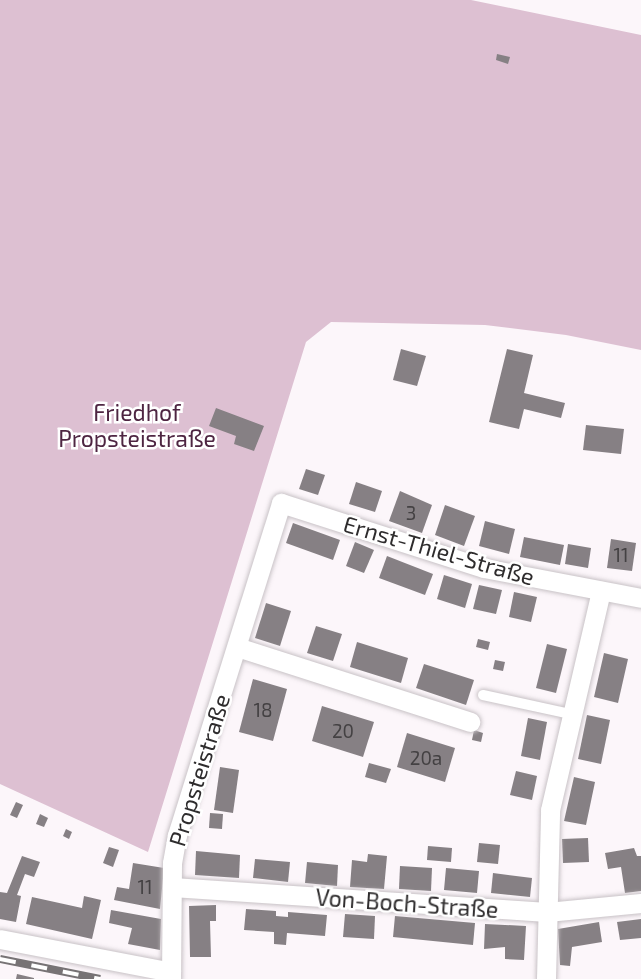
<!DOCTYPE html>
<meta charset="utf-8">
<style>
body{margin:0}
#map{position:relative;width:641px;height:979px;overflow:hidden;background:#fcf6fa;font-family:"Exo 2",sans-serif}
div>[style]{position:absolute}
.green>*{inset:0;background:#ddc0d2}
.building>*{inset:0;background:#868084}
.roads{filter:drop-shadow(0 0 2px #c8c2c6) drop-shadow(0 0 2px #c8c2c6)}
.service>*{height:10px;margin:-5px;padding:0 5px;transform-origin:5px;border-radius:5px;background:#fff}
.minor>*{height:19px;margin:-9.5px;padding:0 9.5px;transform-origin:9.5px;border-radius:9.5px;background:#fff}
.rail>*{height:8px;margin-top:-4px;transform-origin:0;background:repeating-linear-gradient(90deg,#fff 0 16px,#777375 0 32px);box-sizing:border-box;border-block:2px solid #777375}
span{translate:-50% -50%;white-space:nowrap;text-align:center;line-height:1.15;-webkit-text-stroke:5px #fff;paint-order:stroke}
.number-label{font-size:19px;color:#444143}
.number-label span{-webkit-text-stroke-width:0}
.park-label{font-size:23px;color:#4e2542}
.street-label{font-size:23px;color:#2e2c2d}
</style>
<div id="map">
<div class="green">
<i style="clip-path:polygon(0 0,471px 0,641px 35px,641px 350px,566px 335px,485px 325px,331px 322px,306px 342px,148px 852px,0 784px)"></i>
</div>
<div class="building">
<i style="clip-path:polygon(497px 54px,510px 57px,508px 64px,496px 60px)"></i>
<i style="clip-path:polygon(401px 349px,426px 356px,417px 386px,393px 380px)"></i>
<i style="clip-path:polygon(507px 349px,533px 355px,524px 393px,565px 403px,561px 418px,524px 409px,519px 429px,489px 422px)"></i>
<i style="clip-path:polygon(216px 408px,264px 426px,254px 451px,234px 444px,236px 436px,209px 426px)"></i>
<i style="clip-path:polygon(586px 425px,624px 429px,621px 454px,583px 450px)"></i>
<i style="clip-path:polygon(306px 469px,325px 475px,318px 495px,299px 489px)"></i>
<i style="clip-path:polygon(356px 482px,382px 491px,375px 512px,349px 504px)"></i>
<i style="clip-path:polygon(400px 491px,432px 505px,422px 533px,389px 521px)"></i>
<i style="clip-path:polygon(445px 505px,475px 516px,464px 546px,435px 535px)"></i>
<i style="clip-path:polygon(485px 521px,515px 529px,509px 554px,479px 546px)"></i>
<i style="clip-path:polygon(293px 523px,340px 540px,333px 560px,286px 543px)"></i>
<i style="clip-path:polygon(524px 537px,564px 545px,560px 565px,520px 557px)"></i>
<i style="clip-path:polygon(611px 539px,636px 543px,632px 571px,607px 568px)"></i>
<i style="clip-path:polygon(355px 542px,374px 550px,364px 573px,346px 566px)"></i>
<i style="clip-path:polygon(568px 544px,591px 548px,588px 568px,565px 564px)"></i>
<i style="clip-path:polygon(387px 556px,433px 574px,425px 595px,379px 578px)"></i>
<i style="clip-path:polygon(444px 575px,472px 584px,465px 608px,437px 599px)"></i>
<i style="clip-path:polygon(479px 585px,502px 590px,496px 614px,473px 609px)"></i>
<i style="clip-path:polygon(514px 592px,537px 597px,531px 622px,509px 617px)"></i>
<i style="clip-path:polygon(266px 603px,291px 611px,280px 646px,255px 638px)"></i>
<i style="clip-path:polygon(316px 626px,342px 634px,333px 661px,307px 653px)"></i>
<i style="clip-path:polygon(478px 639px,490px 642px,488px 650px,476px 647px)"></i>
<i style="clip-path:polygon(357px 642px,408px 658px,401px 683px,350px 667px)"></i>
<i style="clip-path:polygon(547px 644px,567px 649px,556px 693px,536px 688px)"></i>
<i style="clip-path:polygon(604px 653px,628px 659px,618px 703px,594px 697px)"></i>
<i style="clip-path:polygon(495px 660px,505px 662px,503px 671px,493px 669px)"></i>
<i style="clip-path:polygon(424px 664px,474px 680px,466px 705px,416px 688px)"></i>
<i style="clip-path:polygon(253px 679px,287px 689px,273px 741px,239px 732px)"></i>
<i style="clip-path:polygon(322px 706px,374px 722px,363px 757px,312px 741px)"></i>
<i style="clip-path:polygon(587px 715px,610px 720px,601px 764px,578px 759px)"></i>
<i style="clip-path:polygon(528px 718px,547px 722px,540px 760px,521px 756px)"></i>
<i style="clip-path:polygon(474px 730px,483px 733px,481px 742px,472px 740px)"></i>
<i style="clip-path:polygon(407px 733px,455px 748px,445px 782px,397px 767px)"></i>
<i style="clip-path:polygon(369px 763px,391px 769px,386px 783px,365px 777px)"></i>
<i style="clip-path:polygon(220px 767px,239px 770px,233px 813px,214px 810px)"></i>
<i style="clip-path:polygon(516px 771px,537px 776px,532px 800px,510px 795px)"></i>
<i style="clip-path:polygon(574px 777px,595px 782px,586px 825px,564px 821px)"></i>
<i style="clip-path:polygon(16px 802px,23px 805px,17px 818px,10px 815px)"></i>
<i style="clip-path:polygon(210px 813px,223px 814px,222px 829px,209px 828px)"></i>
<i style="clip-path:polygon(40px 814px,48px 818px,44px 827px,36px 824px)"></i>
<i style="clip-path:polygon(66px 829px,72px 832px,69px 839px,63px 836px)"></i>
<i style="clip-path:polygon(588px 838px,589px 862px,563px 863px,562px 839px)"></i>
<i style="clip-path:polygon(479px 843px,500px 845px,498px 864px,477px 862px)"></i>
<i style="clip-path:polygon(428px 846px,452px 848px,451px 862px,427px 860px)"></i>
<i style="clip-path:polygon(109px 847px,119px 850px,113px 867px,103px 863px)"></i>
<i style="clip-path:polygon(634px 848px,637px 856px,641px 856px,641px 891px,625px 893px,621px 867px,608px 869px,605px 853px)"></i>
<i style="clip-path:polygon(196px 851px,240px 855px,239px 878px,195px 875px)"></i>
<i style="clip-path:polygon(368px 854px,387px 856px,384px 889px,350px 887px,352px 860px,367px 862px)"></i>
<i style="clip-path:polygon(22px 856px,40px 862px,34px 877px,25px 874px,17px 895px,21px 896px,16px 922px,0 919px,0 892px,7px 893px)"></i>
<i style="clip-path:polygon(255px 859px,290px 862px,288px 882px,253px 878px)"></i>
<i style="clip-path:polygon(307px 862px,338px 865px,337px 886px,305px 883px)"></i>
<i style="clip-path:polygon(133px 863px,164px 868px,160px 909px,114px 900px,117px 887px,129px 889px)"></i>
<i style="clip-path:polygon(400px 866px,432px 868px,431px 891px,399px 889px)"></i>
<i style="clip-path:polygon(446px 868px,479px 871px,477px 893px,444px 890px)"></i>
<i style="clip-path:polygon(493px 873px,532px 878px,530px 897px,491px 893px)"></i>
<i style="clip-path:polygon(84px 896px,101px 900px,92px 939px,26px 924px,32px 897px,82px 908px)"></i>
<i style="clip-path:polygon(216px 905px,216px 921px,210px 921px,211px 957px,190px 957px,189px 906px)"></i>
<i style="clip-path:polygon(246px 909px,276px 911px,276px 916px,288px 917px,288px 912px,327px 915px,325px 936px,287px 933px,286px 945px,274px 944px,274px 932px,244px 930px)"></i>
<i style="clip-path:polygon(111px 910px,161px 919px,160px 950px,128px 944px,132px 928px,109px 923px)"></i>
<i style="clip-path:polygon(345px 914px,375px 916px,374px 939px,343px 937px)"></i>
<i style="clip-path:polygon(395px 916px,475px 923px,473px 945px,393px 937px)"></i>
<i style="clip-path:polygon(641px 919px,641px 938px,620px 940px,617px 922px)"></i>
<i style="clip-path:polygon(599px 922px,602px 942px,572px 947px,570px 966px,560px 965px,558px 929px)"></i>
<i style="clip-path:polygon(485px 924px,526px 926px,524px 960px,505px 959px,505px 947px,484px 949px)"></i>
<i style="clip-path:polygon(17px 974px,34px 978px,34px 979px,16px 979px)"></i>
</div>
<div class="roads">
<div class="service">
<i style="left:483px;top:695px;width:90px;rotate:12.2deg"></i>
</div>
<div class="minor">
<i style="left:237px;top:647px;width:245px;rotate:17.8deg"></i>
<i style="left:172px;top:887px;width:376px;rotate:3.8deg"></i>
<i style="left:547px;top:912px;width:94px;rotate:-5.5deg"></i>
<i style="left:0;top:939px;width:174px;rotate:10.9deg"></i>
<i style="left:171px;top:979px;width:116px;rotate:-89.5deg"></i>
<i style="left:172px;top:863px;width:28px;rotate:-80deg"></i>
<i style="left:177px;top:835px;width:348px;rotate:-72.6deg"></i>
<i style="left:281px;top:503px;width:213px;rotate:17.8deg"></i>
<i style="left:484px;top:568px;width:160px;rotate:10.8deg"></i>
<i style="left:546px;top:979px;width:169px;rotate:-88.6deg"></i>
<i style="left:550px;top:810px;width:225px;rotate:-76.9deg"></i>
</div>
</div>
<div class="rail">
<i style="left:0;top:959px;width:102px;rotate:11.3deg"></i>
</div>
<div class="number-label">
<span style="left:411px;top:513px">3</span>
<span style="left:621px;top:555px">11</span>
<span style="left:263px;top:710px">18</span>
<span style="left:343px;top:731px">20</span>
<span style="left:426px;top:758px">20a</span>
<span style="left:145px;top:887px">11</span>
</div>
<div class="park-label">
<span style="left:137px;top:425px">Friedhof<br>Propsteistraße</span>
</div>
<div class="street-label">
<span style="left:439px;top:550px;rotate:16deg">Ernst-Thiel-Straße</span>
<span style="left:199px;top:770px;rotate:-73deg">Propsteistraße</span>
<span style="left:407px;top:903px;rotate:4deg">Von-Boch-Straße</span>
</div>
</div>
